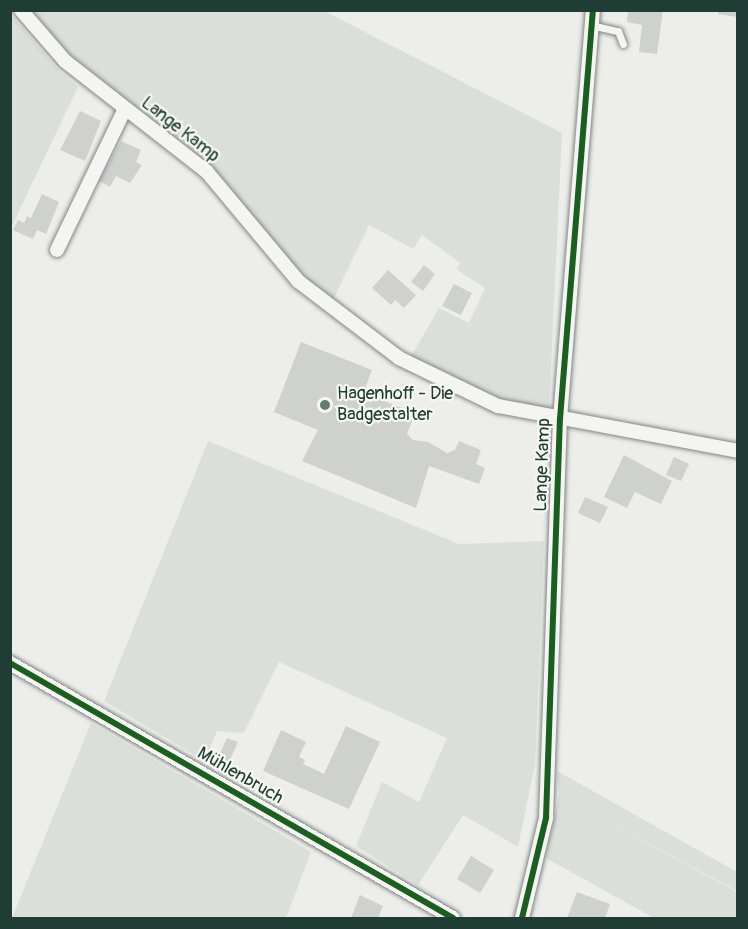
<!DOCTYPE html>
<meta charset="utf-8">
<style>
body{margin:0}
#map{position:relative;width:748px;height:929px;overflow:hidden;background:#edeeeb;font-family:Pangolin,sans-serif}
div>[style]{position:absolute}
.green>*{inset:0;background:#dadfda}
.building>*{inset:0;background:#cfd1cf}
.roads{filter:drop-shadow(0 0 2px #818784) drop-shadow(0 0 2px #818784)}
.service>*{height:7px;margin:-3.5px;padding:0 3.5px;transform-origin:3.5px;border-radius:3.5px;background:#f4f4f2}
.minor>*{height:14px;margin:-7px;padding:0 7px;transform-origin:7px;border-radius:7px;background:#f4f4f2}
.cycleway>*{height:6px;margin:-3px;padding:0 3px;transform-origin:3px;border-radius:3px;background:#1b5e20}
.dots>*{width:16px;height:16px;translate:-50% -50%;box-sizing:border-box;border:3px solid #f6f6f2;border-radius:50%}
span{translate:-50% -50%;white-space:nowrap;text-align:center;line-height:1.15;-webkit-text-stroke:4.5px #f6f6f2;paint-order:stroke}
.street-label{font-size:18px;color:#1f3d34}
.poi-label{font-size:18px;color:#1f3d34}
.left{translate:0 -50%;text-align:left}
.frame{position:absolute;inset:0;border:12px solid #1f3d34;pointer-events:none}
</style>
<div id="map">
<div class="green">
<i style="clip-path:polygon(29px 11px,324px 11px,562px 133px,549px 411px,500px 401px,409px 360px,439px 308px,469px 323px,485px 288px,457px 270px,460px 263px,422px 235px,413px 249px,369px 225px,332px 302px,302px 277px,210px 167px,71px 56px)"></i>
<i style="clip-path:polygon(11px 15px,60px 72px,78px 87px,11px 228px)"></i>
<i style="clip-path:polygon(208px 441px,459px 544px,544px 541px,535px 764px,518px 847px,463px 815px,418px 885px,356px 846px,382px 782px,419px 802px,447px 738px,279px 662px,244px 733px,217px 731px,205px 761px,104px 701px)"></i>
<i style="clip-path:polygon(91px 723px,311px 852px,286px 918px,12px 918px)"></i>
<i style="clip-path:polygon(557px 771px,737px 872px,737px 891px,575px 804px,737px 892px,737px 918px,654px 918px,546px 858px,559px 795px)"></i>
</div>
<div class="building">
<i style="clip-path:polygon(628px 10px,663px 10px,657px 54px,639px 52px,642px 25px,627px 22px)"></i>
<i style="clip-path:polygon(719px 10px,738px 10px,738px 17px,718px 14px)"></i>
<i style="clip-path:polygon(80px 111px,101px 121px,85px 161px,60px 150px)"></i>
<i style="clip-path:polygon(121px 141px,141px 150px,136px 162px,142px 165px,130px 183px,116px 176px,110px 187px,99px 181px)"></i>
<i style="clip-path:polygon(42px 194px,59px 202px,46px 234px,37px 230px,33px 239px,13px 230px,18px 220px,24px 223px,27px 216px,31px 218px)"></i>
<i style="clip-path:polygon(424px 265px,435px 274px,423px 291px,411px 282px)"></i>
<i style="clip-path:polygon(388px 270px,416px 295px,404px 308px,395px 300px,391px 305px,372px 288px)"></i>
<i style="clip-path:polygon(454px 284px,472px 293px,461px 315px,442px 306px)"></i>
<i style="clip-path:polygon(301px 342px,372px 370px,363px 393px,415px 413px,407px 434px,413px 440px,428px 442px,447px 453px,455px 450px,459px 441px,481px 450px,476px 464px,485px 468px,479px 484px,429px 466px,416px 508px,302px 461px,318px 430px,274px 412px)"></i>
<i style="clip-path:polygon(624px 455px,672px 481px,661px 504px,635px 492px,627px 508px,604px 497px)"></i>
<i style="clip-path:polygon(674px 457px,689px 464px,681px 481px,666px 475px)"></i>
<i style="clip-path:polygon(585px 497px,608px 507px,600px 523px,578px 513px)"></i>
<i style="clip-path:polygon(346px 726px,380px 742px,349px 809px,263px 771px,281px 730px,306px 742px,299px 757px,305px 760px,303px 764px,324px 774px)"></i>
<i style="clip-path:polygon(227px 738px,238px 742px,226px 769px,215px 764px)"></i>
<i style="clip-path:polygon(471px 856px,494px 870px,480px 893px,457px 879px)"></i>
<i style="clip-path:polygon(577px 892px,610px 904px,605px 918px,567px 918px)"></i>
<i style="clip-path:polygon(360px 895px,383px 906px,378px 918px,351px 918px)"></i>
</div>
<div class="roads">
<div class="service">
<i style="left:591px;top:25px;width:28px;rotate:13deg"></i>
<i style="left:618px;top:31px;width:14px;rotate:69deg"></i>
</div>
<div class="minor">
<i style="left:21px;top:10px;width:67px;rotate:49.2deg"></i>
<i style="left:65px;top:61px;width:180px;rotate:38deg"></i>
<i style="left:207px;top:172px;width:142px;rotate:50.1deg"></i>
<i style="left:298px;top:281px;width:127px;rotate:37.3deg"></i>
<i style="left:399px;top:358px;width:110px;rotate:25.9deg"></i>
<i style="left:498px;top:406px;width:244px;rotate:10.6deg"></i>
<i style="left:57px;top:250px;width:157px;rotate:-64.3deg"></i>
<i style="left:10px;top:663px;width:511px;rotate:29.93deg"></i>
<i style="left:522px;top:918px;width:103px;rotate:-76.5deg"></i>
<i style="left:546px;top:818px;width:399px;rotate:-88deg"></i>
<i style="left:560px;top:419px;width:410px;rotate:-85.4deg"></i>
</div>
</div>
<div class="cycleway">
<i style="left:10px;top:663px;width:511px;rotate:29.93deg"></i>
<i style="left:522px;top:918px;width:103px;rotate:-76.5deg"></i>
<i style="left:546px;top:818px;width:399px;rotate:-88deg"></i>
<i style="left:560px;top:419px;width:410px;rotate:-85.4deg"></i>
</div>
<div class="dots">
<i style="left:325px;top:405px;background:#677b74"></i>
</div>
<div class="street-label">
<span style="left:180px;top:130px;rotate:38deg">Lange Kamp</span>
<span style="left:543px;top:465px;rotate:-88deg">Lange Kamp</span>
<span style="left:240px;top:776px;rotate:30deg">Mühlenbruch</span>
</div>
<div class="poi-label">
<span class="left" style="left:337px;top:405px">Hagenhoff - Die<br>Badgestalter</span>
</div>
<div class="frame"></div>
</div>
